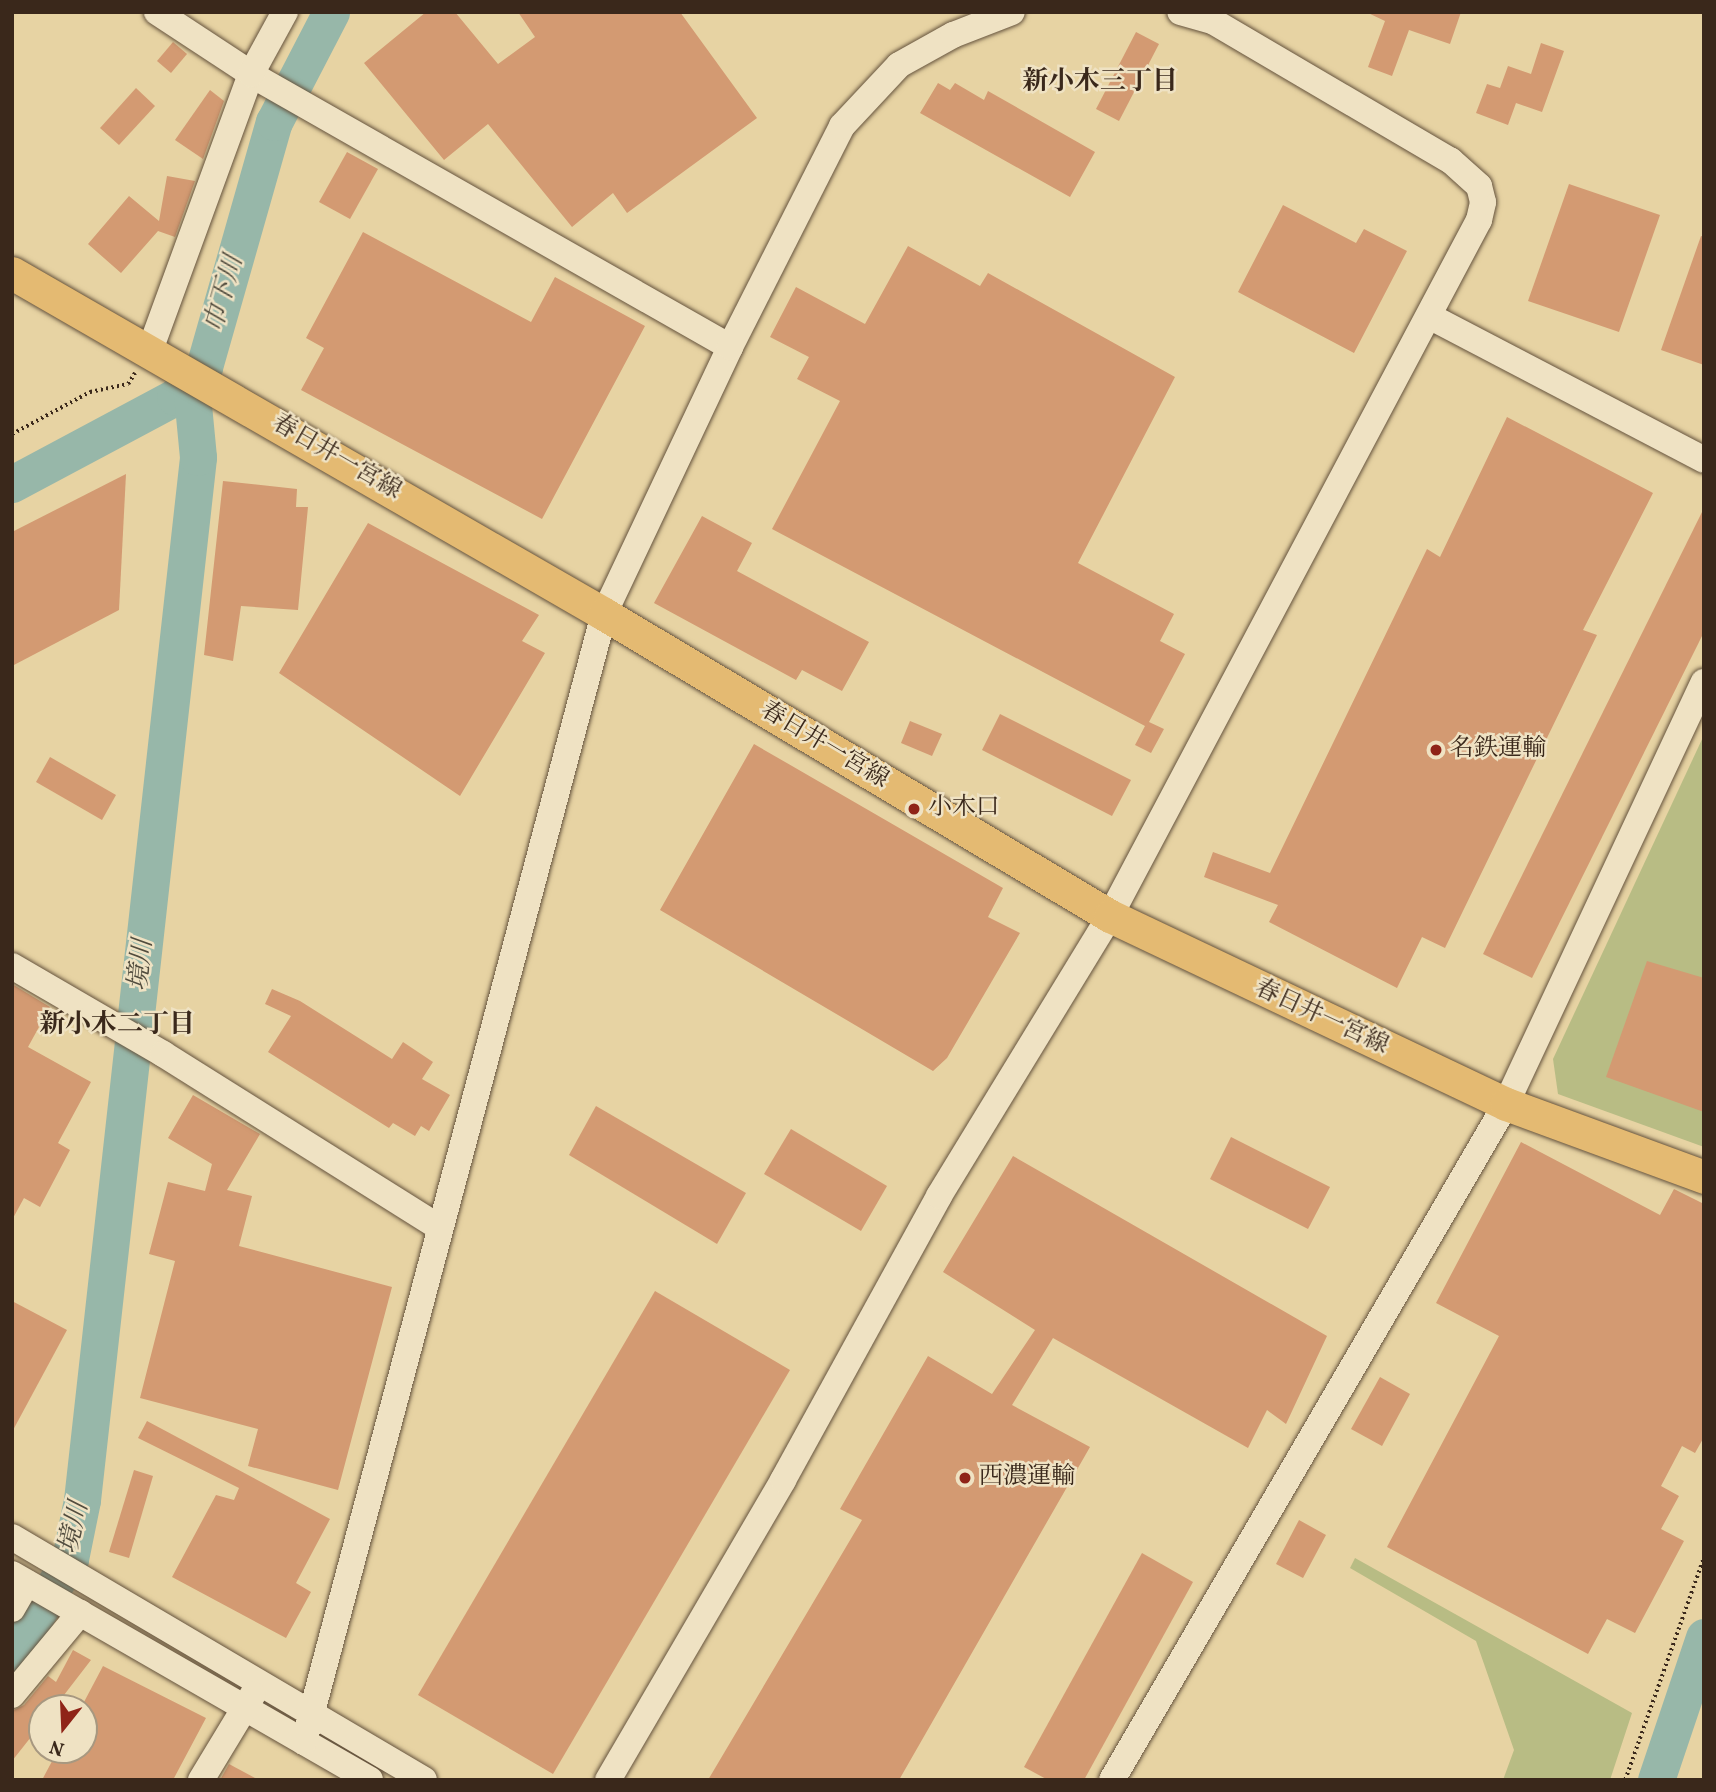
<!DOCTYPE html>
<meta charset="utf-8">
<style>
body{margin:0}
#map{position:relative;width:1716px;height:1792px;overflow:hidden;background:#e7d3a3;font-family:Vollkorn,"Noto Serif JP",serif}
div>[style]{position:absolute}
.green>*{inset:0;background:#b8bc84}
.canal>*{height:23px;margin:-11.5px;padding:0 11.5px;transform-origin:11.5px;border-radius:11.5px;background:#97b7a9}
.river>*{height:37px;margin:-18.5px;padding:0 18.5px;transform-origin:18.5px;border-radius:18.5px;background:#97b7a9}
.building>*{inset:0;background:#d39a72}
.path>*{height:3.5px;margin-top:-1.75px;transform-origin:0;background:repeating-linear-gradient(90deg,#3a281b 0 2px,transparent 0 5.5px)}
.roads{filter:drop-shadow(0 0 2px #65533d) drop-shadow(0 0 2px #65533d)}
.minor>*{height:26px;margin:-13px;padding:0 13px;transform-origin:13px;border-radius:13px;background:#efe2c3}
.major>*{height:33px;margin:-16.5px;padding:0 16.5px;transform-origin:16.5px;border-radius:16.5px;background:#e4ba72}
.dots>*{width:19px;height:19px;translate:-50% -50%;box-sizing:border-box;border:4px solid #efe2c3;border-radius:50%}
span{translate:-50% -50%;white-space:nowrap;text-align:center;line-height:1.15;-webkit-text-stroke:5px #efe2c3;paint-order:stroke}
.street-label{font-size:24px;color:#3a281b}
.poi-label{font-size:24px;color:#3a281b}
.left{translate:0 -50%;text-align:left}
.neighbourhood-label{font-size:26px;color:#3a281b;font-weight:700}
.water-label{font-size:26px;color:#514c3e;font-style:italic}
.frame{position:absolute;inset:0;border:14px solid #3a281b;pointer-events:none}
.north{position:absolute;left:28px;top:1694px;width:70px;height:70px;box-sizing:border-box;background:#efe2c3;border:2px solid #a79880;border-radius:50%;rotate:198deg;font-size:19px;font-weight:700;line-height:28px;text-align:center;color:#3a281b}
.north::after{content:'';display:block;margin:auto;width:24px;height:32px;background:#8f2418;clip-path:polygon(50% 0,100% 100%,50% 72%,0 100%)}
</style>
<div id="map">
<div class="green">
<i style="clip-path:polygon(1704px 735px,1704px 1147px,1558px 1094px,1553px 1059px)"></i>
<i style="clip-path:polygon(1355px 1558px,1632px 1713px,1610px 1780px,1503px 1780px,1514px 1750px,1476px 1641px,1350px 1568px)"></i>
</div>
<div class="canal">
<i style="left:321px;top:12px;width:8px;rotate:30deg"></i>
</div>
<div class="river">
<i style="left:12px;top:484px;width:185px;rotate:-28.1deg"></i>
<i style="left:175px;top:397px;width:42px;rotate:-46deg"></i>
<i style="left:204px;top:367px;width:255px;rotate:-74.1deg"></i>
<i style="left:274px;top:122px;width:124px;rotate:-62.6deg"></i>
<i style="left:12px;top:1656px;width:113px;rotate:-59.1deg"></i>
<i style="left:70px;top:1559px;width:60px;rotate:-78.5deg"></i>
<i style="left:82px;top:1500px;width:1049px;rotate:-83.65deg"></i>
<i style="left:198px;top:457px;width:73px;rotate:-95.5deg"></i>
<i style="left:1656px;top:1780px;width:151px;rotate:-71.4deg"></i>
</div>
<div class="building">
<i style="clip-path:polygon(426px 12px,455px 12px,498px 64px,535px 37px,518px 12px,680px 12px,757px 118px,627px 213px,613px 193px,572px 227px,488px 124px,444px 160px,364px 63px)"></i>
<i style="clip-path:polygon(1366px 12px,1461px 12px,1450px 44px,1409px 30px,1392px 76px,1368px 67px,1385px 21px)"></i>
<i style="clip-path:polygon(1136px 32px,1159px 44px,1119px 121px,1096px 109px)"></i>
<i style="clip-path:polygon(173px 42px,187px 54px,171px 73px,157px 61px)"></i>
<i style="clip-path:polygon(1541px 43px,1564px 51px,1542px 112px,1516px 103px,1508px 125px,1476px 113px,1487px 84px,1500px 88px,1508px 66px,1531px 74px)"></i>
<i style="clip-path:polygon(938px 83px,950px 90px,955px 83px,984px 100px,988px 91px,1095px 152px,1070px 197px,920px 113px)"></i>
<i style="clip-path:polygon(136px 88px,155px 106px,119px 145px,100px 128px)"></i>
<i style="clip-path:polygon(210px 90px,224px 101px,203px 159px,175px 140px)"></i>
<i style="clip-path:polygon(347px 152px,378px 169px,350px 219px,319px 202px)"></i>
<i style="clip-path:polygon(167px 176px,195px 181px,175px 237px,158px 231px,121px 273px,88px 244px,129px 196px,159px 221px)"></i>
<i style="clip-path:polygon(1569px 184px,1660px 215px,1619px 332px,1528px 301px)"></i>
<i style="clip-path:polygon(1283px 205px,1356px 243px,1364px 229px,1407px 251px,1354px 353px,1238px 292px)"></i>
<i style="clip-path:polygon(363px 232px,531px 322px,555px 277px,645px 326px,542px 519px,301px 390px,324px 348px,306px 338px)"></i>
<i style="clip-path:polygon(1701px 236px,1704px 237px,1704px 365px,1661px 350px)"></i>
<i style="clip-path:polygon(908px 246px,980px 286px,988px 273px,1175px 377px,1078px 563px,1174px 614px,1160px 641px,1185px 654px,1149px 722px,1164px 729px,1151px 753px,1135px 745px,1145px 726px,772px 529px,840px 401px,797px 379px,809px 357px,770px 337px,796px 287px,865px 324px)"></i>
<i style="clip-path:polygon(1507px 417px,1653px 493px,1583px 630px,1597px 635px,1445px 948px,1422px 937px,1397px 988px,1269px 922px,1278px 905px,1204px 877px,1213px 852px,1270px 873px,1427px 549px,1440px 557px)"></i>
<i style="clip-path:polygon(126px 474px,119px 610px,12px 666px,12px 532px)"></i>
<i style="clip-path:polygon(223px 481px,297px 489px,296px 507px,308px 507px,298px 610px,241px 606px,233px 661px,204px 655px)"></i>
<i style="clip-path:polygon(1704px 508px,1704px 632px,1532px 978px,1483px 954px)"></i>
<i style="clip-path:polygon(702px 516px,752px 543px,737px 571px,869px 642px,842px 691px,802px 670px,796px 680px,654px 603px)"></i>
<i style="clip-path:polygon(368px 523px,539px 615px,522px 641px,545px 653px,460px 796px,279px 673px)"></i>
<i style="clip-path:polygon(1000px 714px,1131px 780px,1112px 816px,982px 750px)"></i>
<i style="clip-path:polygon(910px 721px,942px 734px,932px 756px,901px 743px)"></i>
<i style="clip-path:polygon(754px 744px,1003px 888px,988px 917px,1020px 933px,947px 1058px,933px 1071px,660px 910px)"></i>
<i style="clip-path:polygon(50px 757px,116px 795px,102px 820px,36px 782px)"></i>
<i style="clip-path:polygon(1647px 961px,1704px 978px,1704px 1112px,1606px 1077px)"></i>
<i style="clip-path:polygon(12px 984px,50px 1007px,28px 1047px,91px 1082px,58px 1143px,70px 1150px,40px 1207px,24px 1198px,12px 1220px)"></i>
<i style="clip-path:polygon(272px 989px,300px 1001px,392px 1059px,403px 1042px,433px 1062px,422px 1079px,450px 1095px,429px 1131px,421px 1126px,415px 1136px,393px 1123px,389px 1128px,268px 1052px,291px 1016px,265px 1004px)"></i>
<i style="clip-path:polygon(193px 1095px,260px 1134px,227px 1190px,252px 1196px,239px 1246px,392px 1287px,338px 1490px,248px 1466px,258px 1429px,140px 1398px,175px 1261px,149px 1254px,168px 1182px,205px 1191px,212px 1164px,168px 1138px)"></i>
<i style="clip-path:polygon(596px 1106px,746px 1193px,717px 1244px,569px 1155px)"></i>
<i style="clip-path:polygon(791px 1129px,887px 1186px,861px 1231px,764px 1174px)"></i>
<i style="clip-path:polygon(1231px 1137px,1330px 1187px,1308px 1229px,1210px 1179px)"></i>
<i style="clip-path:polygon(1521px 1142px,1660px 1215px,1674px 1189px,1704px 1204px,1704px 1437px,1695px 1453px,1682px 1446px,1661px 1486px,1679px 1496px,1661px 1529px,1684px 1541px,1635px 1633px,1607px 1619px,1588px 1654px,1387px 1547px,1499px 1336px,1436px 1303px)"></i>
<i style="clip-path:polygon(1013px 1156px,1327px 1336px,1286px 1424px,1267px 1410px,1248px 1448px,1053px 1338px,1012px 1405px,1090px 1447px,899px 1780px,708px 1780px,862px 1520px,840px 1509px,928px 1356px,992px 1394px,1035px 1330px,943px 1272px)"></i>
<i style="clip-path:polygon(655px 1291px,790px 1370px,553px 1774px,418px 1695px)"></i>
<i style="clip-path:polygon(12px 1301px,67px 1330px,12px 1432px)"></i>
<i style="clip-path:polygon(1380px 1377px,1410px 1394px,1382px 1446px,1351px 1429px)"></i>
<i style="clip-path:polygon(147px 1421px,330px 1519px,296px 1583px,311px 1592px,286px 1638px,172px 1577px,216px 1495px,234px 1500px,239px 1488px,138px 1438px)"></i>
<i style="clip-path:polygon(134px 1470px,153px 1476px,129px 1558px,109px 1552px)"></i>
<i style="clip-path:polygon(1299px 1520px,1326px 1535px,1303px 1578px,1276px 1564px)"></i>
<i style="clip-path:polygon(1142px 1553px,1193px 1582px,1084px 1780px,1048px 1780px,1024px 1767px)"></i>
<i style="clip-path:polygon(73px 1650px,91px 1660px,54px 1708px,42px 1708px,42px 1723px,12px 1761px,12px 1711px,24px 1705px,48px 1676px,56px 1682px)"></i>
<i style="clip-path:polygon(103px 1666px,206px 1718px,173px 1780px,42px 1780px,58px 1750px,84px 1750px,84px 1702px)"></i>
<i style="clip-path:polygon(229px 1764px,259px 1780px,220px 1780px)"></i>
</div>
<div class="path">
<i style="left:12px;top:434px;width:89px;rotate:-28.3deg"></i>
<i style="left:90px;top:392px;width:39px;rotate:-12deg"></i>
<i style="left:128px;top:384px;width:13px;rotate:-58deg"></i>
<i style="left:1625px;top:1780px;width:237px;rotate:-70.5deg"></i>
</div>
<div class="roads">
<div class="minor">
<i style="left:157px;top:12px;width:122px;rotate:33.3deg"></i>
<i style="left:259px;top:79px;width:542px;rotate:29.64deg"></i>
<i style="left:1429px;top:316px;width:310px;rotate:27.6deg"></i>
<i style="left:150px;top:350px;width:294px;rotate:-69.9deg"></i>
<i style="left:251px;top:74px;width:71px;rotate:-61.3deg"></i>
<i style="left:12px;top:966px;width:175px;rotate:30.2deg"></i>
<i style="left:163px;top:1054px;width:326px;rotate:32.1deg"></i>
<i style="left:12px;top:1537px;width:478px;rotate:30.5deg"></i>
<i style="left:12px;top:1574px;width:413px;rotate:29.9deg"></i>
<i style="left:12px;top:1609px;width:30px;rotate:-60deg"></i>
<i style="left:12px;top:1695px;width:107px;rotate:-50.3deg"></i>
<i style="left:304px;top:1742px;width:1167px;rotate:-75.11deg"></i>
<i style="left:604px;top:614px;width:295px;rotate:-64.7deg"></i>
<i style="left:730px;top:347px;width:248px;rotate:-63.1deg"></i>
<i style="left:842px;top:126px;width:83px;rotate:-46.9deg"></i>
<i style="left:899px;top:65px;width:62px;rotate:-29.1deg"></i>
<i style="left:953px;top:35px;width:63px;rotate:-21.3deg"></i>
<i style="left:201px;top:1780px;width:100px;rotate:-58.8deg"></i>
<i style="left:608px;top:1780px;width:347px;rotate:-59.7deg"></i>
<i style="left:783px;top:1480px;width:324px;rotate:-61.2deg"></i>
<i style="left:939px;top:1196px;width:328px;rotate:-58.6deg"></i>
<i style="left:1110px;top:916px;width:788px;rotate:-62.07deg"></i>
<i style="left:1479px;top:220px;width:18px;rotate:-77deg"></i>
<i style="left:1483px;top:202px;width:16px;rotate:-104deg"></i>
<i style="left:1479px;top:186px;width:38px;rotate:-138deg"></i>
<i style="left:1451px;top:161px;width:277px;rotate:-149.6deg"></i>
<i style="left:1212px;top:21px;width:33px;rotate:-164deg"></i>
<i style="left:1112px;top:1780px;width:782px;rotate:-59.76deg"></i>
<i style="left:1506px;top:1104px;width:466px;rotate:-64.9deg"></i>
</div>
<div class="major">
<i style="left:12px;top:273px;width:683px;rotate:29.94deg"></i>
<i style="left:604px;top:614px;width:589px;rotate:30.83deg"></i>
<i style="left:1110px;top:916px;width:438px;rotate:25.4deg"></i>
<i style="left:1506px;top:1104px;width:211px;rotate:20.2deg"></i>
</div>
</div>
<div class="dots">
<i style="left:1436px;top:750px;background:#8f2418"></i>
<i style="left:914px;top:809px;background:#8f2418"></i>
<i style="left:965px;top:1478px;background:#8f2418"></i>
</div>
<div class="street-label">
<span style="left:336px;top:458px;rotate:30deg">春日井一宮線</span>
<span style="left:824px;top:746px;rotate:31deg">春日井一宮線</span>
<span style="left:1321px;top:1018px;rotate:25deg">春日井一宮線</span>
</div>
<div class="poi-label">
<span class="left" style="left:1450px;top:750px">名鉄運輸</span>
<span class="left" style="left:928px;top:809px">小木口</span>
<span class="left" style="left:979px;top:1478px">西濃運輸</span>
</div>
<div class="neighbourhood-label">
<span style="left:1100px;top:83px">新小木三丁目</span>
<span style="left:117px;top:1026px">新小木二丁目</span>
</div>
<div class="water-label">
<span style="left:225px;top:294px;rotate:-74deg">巾下川</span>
<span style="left:142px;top:965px;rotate:-84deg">境川</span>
<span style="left:75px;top:1528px;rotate:-77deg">境川</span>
</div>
<div class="frame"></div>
<div class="north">N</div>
</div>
